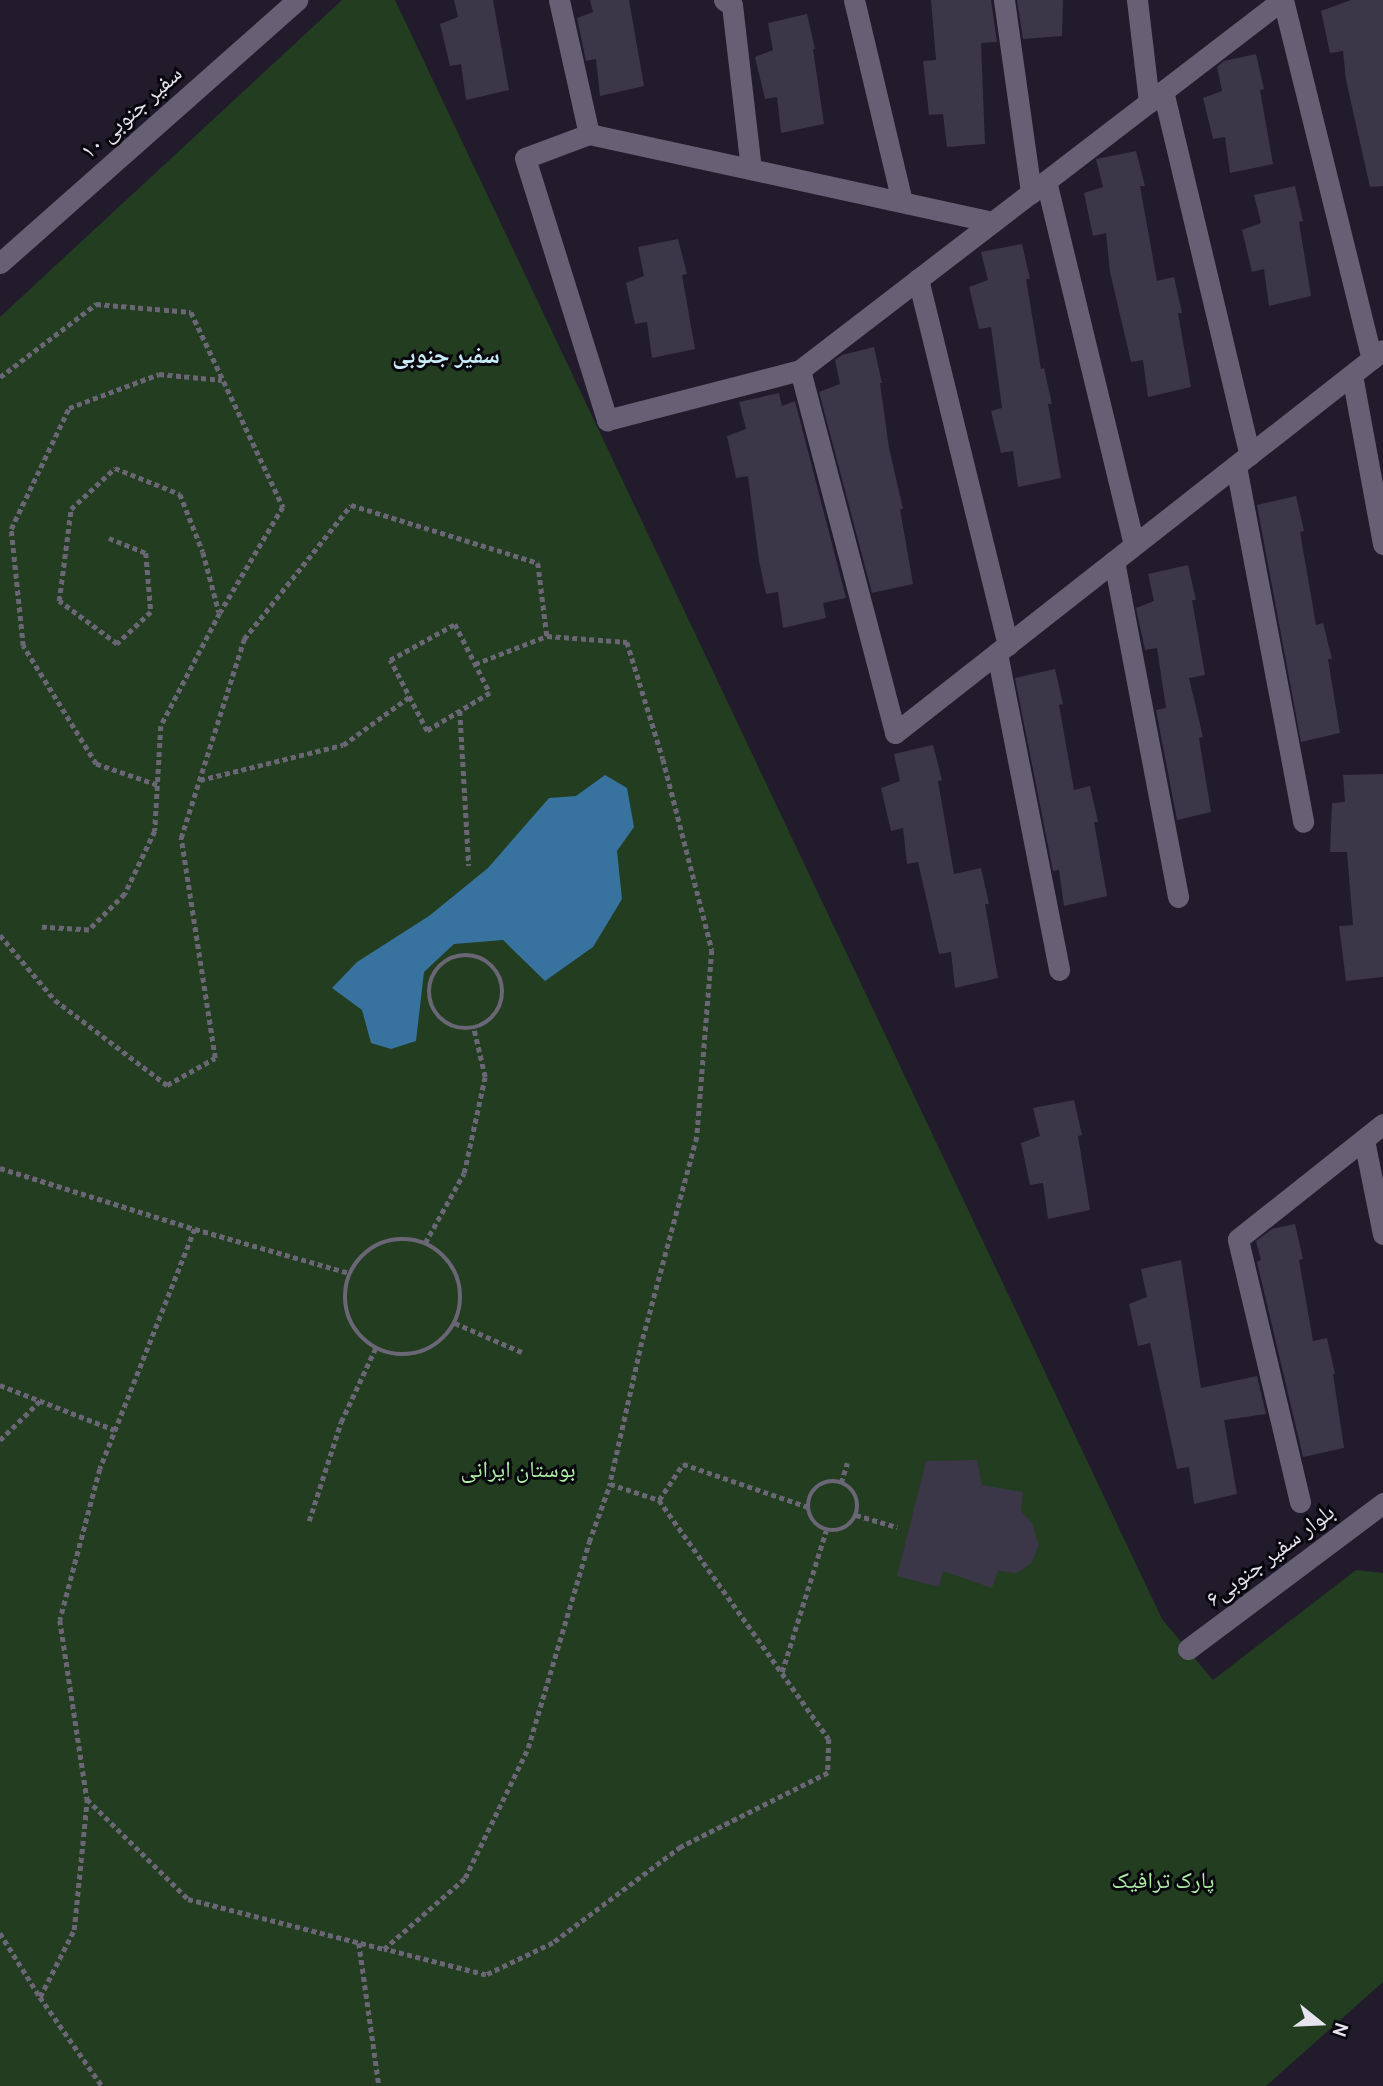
<!DOCTYPE html>
<meta charset="utf-8">
<style>
body{margin:0}
#map{position:relative;width:1383px;height:2086px;overflow:hidden;background:#211b2c;font-family:Cabin,"Noto Naskh Arabic",sans-serif}
div>[style]{position:absolute}
.green>*{inset:0;background:#223d1f}
.water>*{inset:0;background:#37739e}
.building>*{inset:0;background:#3c3649}
.path>*{height:4.5px;margin-top:-2.25px;transform-origin:0;background:repeating-linear-gradient(90deg,#6b6676 0 5px,transparent 0 8.5px)}
.path>.ring{margin:-2.25px;padding:0;box-sizing:content-box;background:none;border:4.5px solid #6b6676;border-radius:50%}
.minor>*{height:21px;margin:-10.5px;padding:0 10.5px;transform-origin:10.5px;border-radius:10.5px;background:#676075}
span{translate:-50% -50%;white-space:nowrap;text-align:center;line-height:1.15;-webkit-text-stroke:6px #09070e;paint-order:stroke}
.street-label{font-size:23px;color:#e7e4f0}
.park-label{font-size:23px;color:#adf0a4}
.neighbourhood-label{font-size:24px;color:#c8ecf6;font-weight:700}
.north{position:absolute;left:1285px;top:1988px;width:70px;height:70px;-webkit-text-stroke:5px #09070e;paint-order:stroke;rotate:108deg;font-size:19px;font-weight:700;line-height:28px;text-align:center;color:#e7e4f0}
.north::after{content:'';display:block;margin:auto;width:24px;height:32px;background:#e7e4f0;clip-path:polygon(50% 0,100% 100%,50% 72%,0 100%)}
</style>
<div id="map">
<div class="green">
<i style="clip-path:polygon(342px 0,395px 0,1162px 1619px,1213px 1680px,1356px 1570px,1383px 1573px,1383px 1982px,1266px 2086px,0 2086px,0 317px)"></i>
</div>
<div class="water">
<i style="clip-path:polygon(605px 775px,627px 788px,634px 827px,617px 851px,622px 899px,593px 947px,545px 981px,503px 940px,454px 944px,424px 972px,416px 1041px,391px 1049px,371px 1043px,362px 1010px,332px 988px,357px 962px,429px 916px,488px 868px,549px 798px,576px 796px)"></i>
</div>
<div class="building">
<i style="clip-path:polygon(454px 0,493px 0,509px 90px,466px 100px,461px 64px,450px 66px,440px 24px,458px 17px)"></i>
<i style="clip-path:polygon(590px 0,629px 0,644px 86px,600px 96px,596px 59px,586px 61px,577px 18px,593px 12px)"></i>
<i style="clip-path:polygon(931px 0,991px 0,997px 42px,981px 43px,985px 144px,947px 147px,943px 114px,929px 115px,923px 61px,936px 60px)"></i>
<i style="clip-path:polygon(1017px 0,1063px 0,1062px 36px,1023px 39px)"></i>
<i style="clip-path:polygon(1351px 0,1383px 0,1383px 186px,1370px 187px,1346px 80px,1343px 51px,1330px 53px,1321px 11px)"></i>
<i style="clip-path:polygon(807px 14px,815px 49px,813px 49px,824px 124px,781px 133px,777px 97px,765px 99px,755px 57px,773px 50px,768px 23px)"></i>
<i style="clip-path:polygon(1256px 54px,1264px 89px,1260px 90px,1273px 164px,1230px 173px,1225px 137px,1213px 139px,1203px 98px,1222px 91px,1217px 67px,1224px 61px)"></i>
<i style="clip-path:polygon(1136px 151px,1145px 186px,1140px 186px,1157px 281px,1174px 277px,1182px 313px,1178px 313px,1191px 387px,1148px 397px,1143px 360px,1131px 362px,1110px 272px,1106px 233px,1093px 236px,1084px 193px,1103px 187px,1096px 159px)"></i>
<i style="clip-path:polygon(1295px 186px,1303px 221px,1299px 222px,1311px 296px,1269px 306px,1264px 269px,1252px 272px,1242px 230px,1261px 223px,1254px 195px)"></i>
<i style="clip-path:polygon(678px 239px,687px 274px,682px 275px,695px 349px,652px 358px,647px 322px,635px 324px,626px 283px,644px 276px,638px 247px)"></i>
<i style="clip-path:polygon(1022px 244px,1030px 279px,1026px 279px,1041px 369px,1044px 368px,1052px 404px,1048px 404px,1061px 478px,1018px 487px,1013px 451px,1001px 453px,991px 411px,1002px 408px,991px 327px,979px 329px,969px 287px,988px 280px,981px 252px)"></i>
<i style="clip-path:polygon(874px 347px,882px 383px,880px 383px,889px 448px,903px 509px,900px 509px,913px 584px,872px 593px,819px 392px,840px 384px,835px 360px,842px 355px)"></i>
<i style="clip-path:polygon(779px 393px,782px 406px,795px 401px,846px 598px,823px 603px,826px 618px,783px 628px,778px 592px,766px 594px,759px 561px,748px 476px,736px 478px,727px 436px,746px 429px,739px 402px)"></i>
<i style="clip-path:polygon(1296px 496px,1304px 531px,1300px 532px,1316px 625px,1323px 623px,1332px 659px,1328px 659px,1340px 733px,1301px 742px,1257px 505px)"></i>
<i style="clip-path:polygon(1188px 565px,1196px 600px,1192px 600px,1205px 675px,1189px 678px,1203px 737px,1199px 738px,1211px 812px,1177px 820px,1156px 710px,1166px 708px,1157px 648px,1145px 650px,1136px 608px,1154px 601px,1148px 574px)"></i>
<i style="clip-path:polygon(1055px 669px,1063px 704px,1059px 705px,1074px 790px,1090px 786px,1098px 822px,1094px 822px,1107px 896px,1064px 906px,1059px 870px,1053px 871px,1015px 678px)"></i>
<i style="clip-path:polygon(933px 745px,942px 780px,938px 781px,954px 874px,981px 868px,989px 904px,985px 904px,998px 978px,955px 988px,951px 952px,939px 954px,918px 862px,907px 864px,903px 828px,891px 831px,881px 788px,900px 781px,894px 754px)"></i>
<i style="clip-path:polygon(1383px 774px,1383px 977px,1346px 981px,1339px 926px,1353px 925px,1347px 852px,1330px 852px,1332px 803px,1345px 802px,1343px 775px)"></i>
<i style="clip-path:polygon(1074px 1100px,1082px 1135px,1078px 1136px,1090px 1210px,1048px 1219px,1043px 1183px,1030px 1185px,1021px 1143px,1040px 1136px,1033px 1108px)"></i>
<i style="clip-path:polygon(1295px 1224px,1303px 1259px,1299px 1260px,1313px 1341px,1327px 1338px,1335px 1374px,1333px 1374px,1344px 1448px,1303px 1457px,1257px 1262px,1261px 1260px,1256px 1241px,1272px 1229px)"></i>
<i style="clip-path:polygon(1181px 1260px,1201px 1388px,1257px 1376px,1266px 1414px,1224px 1420px,1237px 1494px,1194px 1504px,1189px 1467px,1177px 1469px,1150px 1343px,1138px 1346px,1129px 1304px,1147px 1297px,1141px 1269px)"></i>
<i style="clip-path:polygon(977px 1460px,982px 1485px,1023px 1492px,1021px 1511px,1032px 1523px,1039px 1545px,1031px 1564px,1017px 1573px,998px 1571px,992px 1588px,943px 1571px,939px 1587px,897px 1576px,926px 1461px)"></i>
</div>
<div class="path">
<i style="left:0;top:377px;width:121px;rotate:-37.2deg"></i>
<i style="left:96px;top:304px;width:95px;rotate:4.8deg"></i>
<i style="left:191px;top:312px;width:216px;rotate:64.7deg"></i>
<i style="left:283px;top:507px;width:123px;rotate:120.7deg"></i>
<i style="left:220px;top:613px;width:127px;rotate:117.6deg"></i>
<i style="left:161px;top:726px;width:105px;rotate:93.3deg"></i>
<i style="left:155px;top:831px;width:70px;rotate:115.5deg"></i>
<i style="left:125px;top:894px;width:51px;rotate:135deg"></i>
<i style="left:89px;top:930px;width:50px;rotate:-176.6deg"></i>
<i style="left:109px;top:538px;width:40px;rotate:22deg"></i>
<i style="left:146px;top:553px;width:59px;rotate:85.2deg"></i>
<i style="left:151px;top:612px;width:47px;rotate:136.7deg"></i>
<i style="left:117px;top:644px;width:72px;rotate:-143.4deg"></i>
<i style="left:59px;top:601px;width:93px;rotate:-82.6deg"></i>
<i style="left:71px;top:509px;width:60px;rotate:-43deg"></i>
<i style="left:115px;top:468px;width:70px;rotate:21.8deg"></i>
<i style="left:180px;top:494px;width:62px;rotate:68.4deg"></i>
<i style="left:203px;top:552px;width:62px;rotate:75.1deg"></i>
<i style="left:455px;top:624px;width:77px;rotate:63.1deg"></i>
<i style="left:490px;top:693px;width:74px;rotate:148.9deg"></i>
<i style="left:427px;top:731px;width:80px;rotate:-117.5deg"></i>
<i style="left:390px;top:660px;width:74px;rotate:-29deg"></i>
<i style="left:475px;top:664px;width:77px;rotate:-21.3deg"></i>
<i style="left:547px;top:636px;width:80px;rotate:4.3deg"></i>
<i style="left:627px;top:642px;width:122px;rotate:72.9deg"></i>
<i style="left:663px;top:759px;width:197px;rotate:75.6deg"></i>
<i style="left:712px;top:950px;width:188px;rotate:94.6deg"></i>
<i style="left:697px;top:1137px;width:212px;rotate:105deg"></i>
<i style="left:642px;top:1342px;width:146px;rotate:102.7deg"></i>
<i style="left:460px;top:711px;width:155px;rotate:86.7deg"></i>
<i style="left:200px;top:780px;width:147px;rotate:-13.8deg"></i>
<i style="left:343px;top:745px;width:82px;rotate:-36deg"></i>
<i style="left:157px;top:785px;width:65px;rotate:-161deg"></i>
<i style="left:96px;top:764px;width:139px;rotate:-121.7deg"></i>
<i style="left:23px;top:646px;width:118px;rotate:-95.9deg"></i>
<i style="left:11px;top:529px;width:134px;rotate:-64.4deg"></i>
<i style="left:69px;top:408px;width:96px;rotate:-20.7deg"></i>
<i style="left:159px;top:374px;width:63px;rotate:5.4deg"></i>
<i style="left:0;top:935px;width:85px;rotate:49.8deg"></i>
<i style="left:55px;top:1000px;width:141px;rotate:37.2deg"></i>
<i style="left:167px;top:1085px;width:55px;rotate:-29.4deg"></i>
<i style="left:215px;top:1058px;width:223px;rotate:-98.8deg"></i>
<i style="left:181px;top:838px;width:209px;rotate:-72.4deg"></i>
<i style="left:244px;top:639px;width:171px;rotate:-51.4deg"></i>
<i style="left:351px;top:505px;width:196px;rotate:17.2deg"></i>
<i style="left:538px;top:563px;width:74px;rotate:83deg"></i>
<i class="ring" style="left:429px;top:955px;width:69.5px;height:69.5px"></i>
<i style="left:0;top:1168px;width:204px;rotate:17.4deg"></i>
<i style="left:195px;top:1229px;width:160px;rotate:15.9deg"></i>
<i style="left:195px;top:1229px;width:258px;rotate:111.6deg"></i>
<i style="left:100px;top:1469px;width:156px;rotate:104.8deg"></i>
<i style="left:60px;top:1620px;width:181px;rotate:81.4deg"></i>
<i style="left:87px;top:1799px;width:142px;rotate:44.7deg"></i>
<i style="left:188px;top:1899px;width:202px;rotate:14.3deg"></i>
<i style="left:384px;top:1949px;width:108px;rotate:-41.2deg"></i>
<i style="left:465px;top:1878px;width:144px;rotate:-64.1deg"></i>
<i style="left:528px;top:1748px;width:215px;rotate:-73.5deg"></i>
<i style="left:589px;top:1542px;width:62px;rotate:-70.1deg"></i>
<i style="left:610px;top:1484px;width:52px;rotate:18.1deg"></i>
<i style="left:659px;top:1500px;width:293px;rotate:54.6deg"></i>
<i style="left:829px;top:1739px;width:34px;rotate:92deg"></i>
<i style="left:828px;top:1773px;width:165px;rotate:153.3deg"></i>
<i style="left:681px;top:1847px;width:160px;rotate:143.1deg"></i>
<i style="left:553px;top:1943px;width:74px;rotate:154.5deg"></i>
<i style="left:486px;top:1975px;width:105px;rotate:-165.7deg"></i>
<i class="ring" style="left:345px;top:1239px;width:111.5px;height:111.5px"></i>
<i style="left:425px;top:1243px;width:80px;rotate:-60.9deg"></i>
<i style="left:464px;top:1173px;width:98px;rotate:-77.7deg"></i>
<i style="left:485px;top:1077px;width:48px;rotate:-103.2deg"></i>
<i style="left:455px;top:1323px;width:75px;rotate:23.5deg"></i>
<i style="left:0;top:1385px;width:123px;rotate:21.4deg"></i>
<i style="left:0;top:1440px;width:56px;rotate:-44.3deg"></i>
<i class="ring" style="left:808px;top:1481px;width:45.5px;height:45.5px"></i>
<i style="left:841px;top:1483px;width:21px;rotate:-73deg"></i>
<i style="left:659px;top:1500px;width:43px;rotate:-56.3deg"></i>
<i style="left:683px;top:1464px;width:132px;rotate:19deg"></i>
<i style="left:856px;top:1515px;width:43px;rotate:16.3deg"></i>
<i style="left:309px;top:1521px;width:104px;rotate:-72.1deg"></i>
<i style="left:341px;top:1422px;width:81px;rotate:-65deg"></i>
<i style="left:782px;top:1672px;width:148px;rotate:-72.7deg"></i>
<i style="left:0;top:1933px;width:75px;rotate:58deg"></i>
<i style="left:40px;top:1997px;width:75px;rotate:-63.1deg"></i>
<i style="left:74px;top:1930px;width:132px;rotate:-84.3deg"></i>
<i style="left:359px;top:1943px;width:144px;rotate:82deg"></i>
<i style="left:40px;top:1997px;width:108px;rotate:55.1deg"></i>
</div>
<div class="minor">
<i style="left:559px;top:0;width:137px;rotate:77.4deg"></i>
<i style="left:589px;top:134px;width:413px;rotate:12.3deg"></i>
<i style="left:724px;top:0;width:9px;rotate:32deg"></i>
<i style="left:732px;top:5px;width:164px;rotate:83.4deg"></i>
<i style="left:854px;top:0;width:207px;rotate:76.6deg"></i>
<i style="left:1004px;top:0;width:195px;rotate:82deg"></i>
<i style="left:1137px;top:0;width:103px;rotate:83.3deg"></i>
<i style="left:1283px;top:0;width:370px;rotate:76.1deg"></i>
<i style="left:1163px;top:91px;width:374px;rotate:76.6deg"></i>
<i style="left:589px;top:134px;width:68px;rotate:159.4deg"></i>
<i style="left:525px;top:158px;width:275px;rotate:72.6deg"></i>
<i style="left:607px;top:420px;width:199px;rotate:-14.5deg"></i>
<i style="left:800px;top:370px;width:608px;rotate:-37.51deg"></i>
<i style="left:1046px;top:181px;width:374px;rotate:76.4deg"></i>
<i style="left:0;top:263px;width:397px;rotate:-41.5deg"></i>
<i style="left:918px;top:279px;width:377px;rotate:76.2deg"></i>
<i style="left:800px;top:370px;width:375px;rotate:75.3deg"></i>
<i style="left:895px;top:733px;width:620px;rotate:-38.13deg"></i>
<i style="left:1352px;top:375px;width:172px;rotate:79.6deg"></i>
<i style="left:1236px;top:466px;width:362px;rotate:79.3deg"></i>
<i style="left:1114px;top:561px;width:342px;rotate:79.2deg"></i>
<i style="left:997px;top:653px;width:323px;rotate:78.9deg"></i>
<i style="left:1364px;top:1140px;width:96px;rotate:78.6deg"></i>
<i style="left:1300px;top:1502px;width:270px;rotate:-103.3deg"></i>
<i style="left:1238px;top:1239px;width:185px;rotate:-38.4deg"></i>
<i style="left:1188px;top:1649px;width:244px;rotate:-36.8deg"></i>
</div>
<div class="street-label">
<span style="left:131px;top:112px;rotate:-42deg">سفیر جنوبی ۱۰</span>
<span style="left:1270px;top:1555px;rotate:-37deg">بلوار سفیر جنوبی۶</span>
</div>
<div class="park-label">
<span style="left:518px;top:1469px">بوستان ایرانی</span>
<span style="left:1163px;top:1880px">پارک ترافیک</span>
</div>
<div class="neighbourhood-label">
<span style="left:446px;top:355px">سفیر جنوبی</span>
</div>
<div class="north">N</div>
</div>
